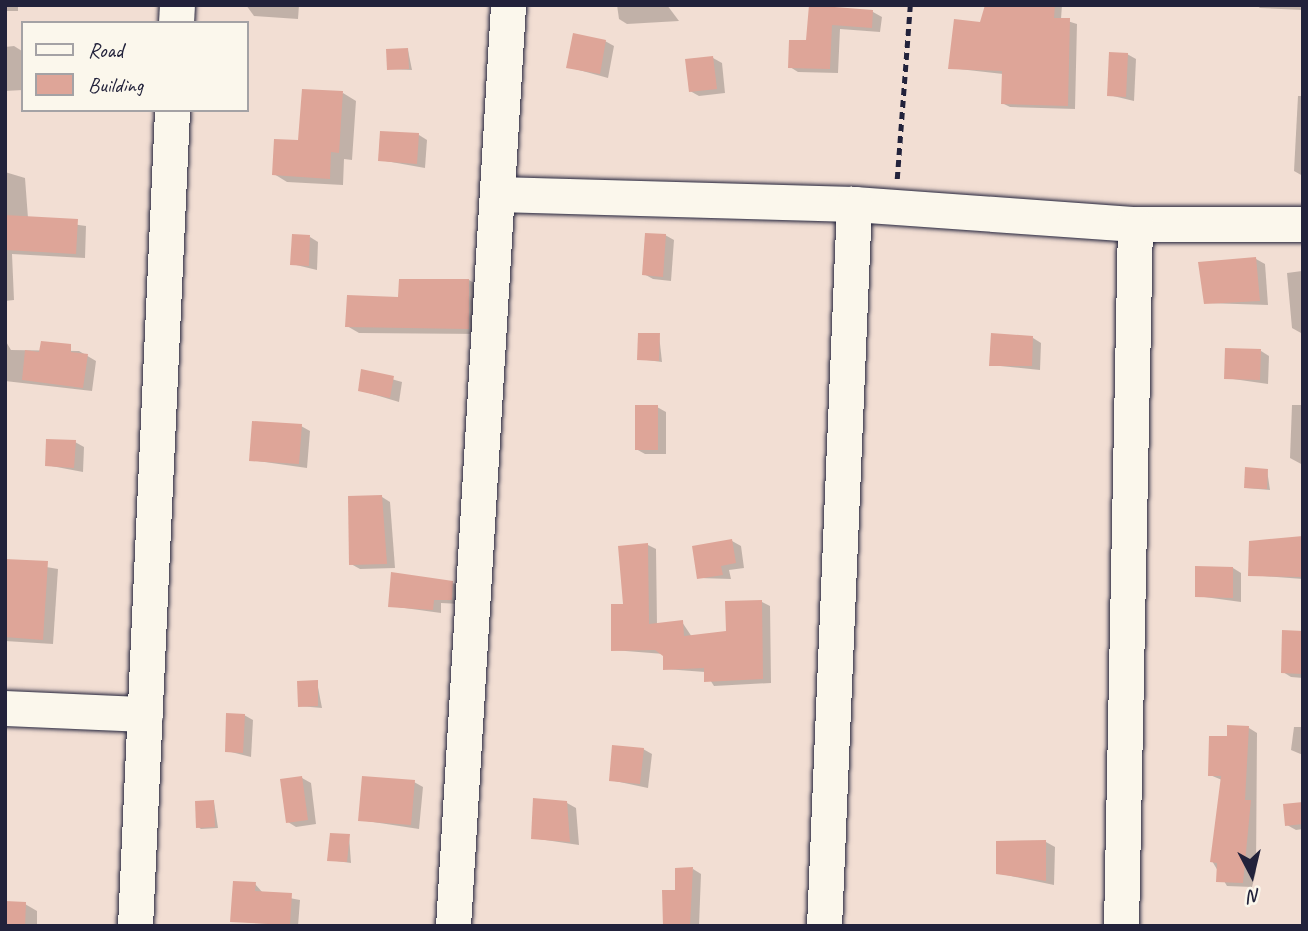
<!DOCTYPE html>
<style>
body{margin:0}
#map{position:relative;width:1308px;height:931px;overflow:hidden;background:#f2ded3;font-family:Caveat,sans-serif}
div>[style]{position:absolute}
.shadow>*{inset:0;background:#0003}
.building>*{inset:0;background:#dea598}
.path>*{height:4.5px;margin-top:-2.25px;transform-origin:0;background:repeating-linear-gradient(90deg,#22223b 0 7px,transparent 0 12px)}
.roads{filter:drop-shadow(0 0 2px #22223b) drop-shadow(0 0 2px #22223b)}
.minor>*{height:35px;margin:-17.5px;padding:0 17.5px;transform-origin:17.5px;border-radius:17.5px;background:#fbf7ec}
span{translate:-50% -50%;white-space:nowrap;text-align:center;line-height:1.15;-webkit-text-stroke:5px #fbf7ec;paint-order:stroke}
.frame{position:absolute;inset:0;border:7px solid #22223b;pointer-events:none}
.legend{position:absolute;left:21px;top:21px;width:228px;height:91px;box-sizing:border-box;background:#fbf7ec;border:2px solid #a4a2a5;margin:0;padding:9px 12px;list-style:none;font-size:21px;color:#22223b}
.legend li{display:flex;align-items:center;gap:14px;height:35px}
.legend b{width:35px;border:2px solid #a4a2a5}
.north{position:absolute;left:1217px;top:840px;width:70px;height:70px;-webkit-text-stroke:5px #fbf7ec;paint-order:stroke;rotate:173deg;font-size:19px;font-weight:700;line-height:28px;text-align:center;color:#22223b}
.north::after{content:'';display:block;margin:auto;width:24px;height:32px;background:#22223b;clip-path:polygon(50% 0,100% 100%,50% 72%,0 100%)}
</style>
<div id="map">
<div class="shadow">
<i style="clip-path:polygon(5px 5px,18px 5px,18px 11px,5px 11px)"></i>
<i style="clip-path:polygon(246px 5px,299px 5px,298px 19px,254px 16px)"></i>
<i style="clip-path:polygon(617px 5px,667px 5px,679px 21px,627px 24px,619px 19px)"></i>
<i style="clip-path:polygon(987px 5px,1062px 5px,1061px 19px,1077px 24px,1075px 109px,1010px 107px,1002px 103px,1003px 74px,950px 68px,982px 24px)"></i>
<i style="clip-path:polygon(1256px 5px,1303px 5px,1303px 10px,1260px 8px)"></i>
<i style="clip-path:polygon(810px 6px,873px 12px,882px 17px,880px 32px,840px 29px,838px 73px,798px 72px,790px 67px,808px 42px)"></i>
<i style="clip-path:polygon(605px 41px,614px 46px,608px 78px,568px 67px)"></i>
<i style="clip-path:polygon(14px 46px,22px 51px,23px 90px,5px 91px,5px 47px)"></i>
<i style="clip-path:polygon(408px 50px,412px 70px,389px 69px)"></i>
<i style="clip-path:polygon(1127px 54px,1136px 59px,1134px 101px,1109px 95px)"></i>
<i style="clip-path:polygon(713px 58px,722px 63px,725px 93px,699px 96px,690px 91px)"></i>
<i style="clip-path:polygon(343px 93px,356px 101px,352px 160px,344px 159px,343px 185px,287px 182px,274px 174px)"></i>
<i style="clip-path:polygon(1298px 96px,1303px 96px,1303px 176px,1294px 171px)"></i>
<i style="clip-path:polygon(419px 135px,427px 140px,425px 168px,380px 160px)"></i>
<i style="clip-path:polygon(5px 172px,25px 178px,28px 218px,86px 226px,85px 258px,12px 254px,14px 300px,5px 301px)"></i>
<i style="clip-path:polygon(665px 235px,674px 240px,671px 281px,653px 279px,644px 274px)"></i>
<i style="clip-path:polygon(310px 237px,318px 242px,317px 270px,292px 264px)"></i>
<i style="clip-path:polygon(1256px 259px,1265px 264px,1268px 305px,1206px 303px)"></i>
<i style="clip-path:polygon(1302px 271px,1303px 333px,1301px 333px,1292px 328px,1287px 273px)"></i>
<i style="clip-path:polygon(469px 280px,481px 287px,480px 334px,359px 333px,347px 326px,400px 299px)"></i>
<i style="clip-path:polygon(659px 335px,662px 362px,639px 359px)"></i>
<i style="clip-path:polygon(1033px 338px,1041px 343px,1040px 370px,990px 365px)"></i>
<i style="clip-path:polygon(5px 340px,11px 350px,79px 351px,96px 361px,92px 391px,5px 381px)"></i>
<i style="clip-path:polygon(1261px 351px,1269px 356px,1268px 384px,1226px 378px)"></i>
<i style="clip-path:polygon(363px 371px,402px 382px,399px 402px,359px 390px)"></i>
<i style="clip-path:polygon(1292px 405px,1303px 405px,1303px 465px,1290px 458px)"></i>
<i style="clip-path:polygon(657px 407px,666px 412px,666px 454px,645px 454px,636px 449px)"></i>
<i style="clip-path:polygon(301px 426px,310px 431px,307px 468px,251px 460px)"></i>
<i style="clip-path:polygon(75px 442px,84px 447px,83px 472px,46px 465px)"></i>
<i style="clip-path:polygon(1267px 470px,1270px 490px,1246px 488px)"></i>
<i style="clip-path:polygon(382px 497px,390px 502px,395px 568px,360px 569px,351px 564px)"></i>
<i style="clip-path:polygon(1303px 538px,1303px 579px,1250px 575px)"></i>
<i style="clip-path:polygon(732px 541px,741px 546px,744px 568px,729px 570px,731px 579px,699px 578px)"></i>
<i style="clip-path:polygon(648px 545px,656px 549px,657px 625px,682px 622px,692px 637px,727px 633px,762px 602px,770px 606px,771px 683px,714px 686px,705px 672px,665px 669px,664px 654px,613px 650px)"></i>
<i style="clip-path:polygon(5px 560px,58px 569px,53px 644px,5px 641px)"></i>
<i style="clip-path:polygon(1233px 568px,1241px 573px,1241px 602px,1197px 596px)"></i>
<i style="clip-path:polygon(453px 583px,461px 587px,460px 604px,441px 603px,441px 613px,390px 606px)"></i>
<i style="clip-path:polygon(1303px 633px,1303px 678px,1291px 677px,1283px 672px)"></i>
<i style="clip-path:polygon(317px 682px,322px 708px,299px 706px)"></i>
<i style="clip-path:polygon(244px 715px,253px 720px,251px 757px,227px 751px)"></i>
<i style="clip-path:polygon(1294px 727px,1303px 727px,1303px 755px,1291px 750px)"></i>
<i style="clip-path:polygon(1249px 728px,1257px 733px,1256px 872px,1252px 887px,1227px 886px,1212px 861px,1222px 780px,1210px 775px,1229px 738px)"></i>
<i style="clip-path:polygon(643px 749px,652px 754px,648px 788px,610px 780px)"></i>
<i style="clip-path:polygon(302px 778px,311px 783px,316px 824px,296px 827px,288px 822px)"></i>
<i style="clip-path:polygon(414px 782px,423px 787px,419px 829px,360px 820px)"></i>
<i style="clip-path:polygon(214px 802px,218px 828px,201px 829px,198px 827px)"></i>
<i style="clip-path:polygon(567px 803px,576px 808px,579px 845px,532px 838px)"></i>
<i style="clip-path:polygon(1303px 804px,1303px 829px,1296px 830px,1287px 825px)"></i>
<i style="clip-path:polygon(349px 836px,351px 863px,329px 860px)"></i>
<i style="clip-path:polygon(1046px 842px,1055px 847px,1054px 885px,997px 873px)"></i>
<i style="clip-path:polygon(693px 869px,701px 874px,699px 926px,665px 926px)"></i>
<i style="clip-path:polygon(255px 884px,263px 893px,300px 900px,298px 926px,232px 921px)"></i>
<i style="clip-path:polygon(25px 904px,37px 911px,37px 926px,5px 926px)"></i>
</div>
<div class="building">
<i style="clip-path:polygon(809px 5px,873px 10px,872px 28px,832px 25px,830px 69px,788px 68px,789px 40px,806px 40px)"></i>
<i style="clip-path:polygon(985px 5px,1055px 5px,1054px 18px,1070px 18px,1068px 106px,1001px 104px,1002px 71px,948px 69px,954px 19px,980px 22px)"></i>
<i style="clip-path:polygon(573px 33px,606px 40px,600px 74px,566px 68px)"></i>
<i style="clip-path:polygon(408px 48px,409px 69px,387px 70px,386px 49px)"></i>
<i style="clip-path:polygon(1109px 52px,1128px 53px,1126px 97px,1107px 96px)"></i>
<i style="clip-path:polygon(713px 56px,717px 89px,689px 92px,685px 59px)"></i>
<i style="clip-path:polygon(302px 89px,343px 91px,339px 153px,331px 152px,330px 179px,272px 175px,274px 139px,298px 140px)"></i>
<i style="clip-path:polygon(380px 131px,419px 133px,417px 164px,378px 161px)"></i>
<i style="clip-path:polygon(5px 215px,78px 219px,76px 254px,5px 250px)"></i>
<i style="clip-path:polygon(645px 233px,666px 234px,663px 277px,642px 275px)"></i>
<i style="clip-path:polygon(292px 234px,310px 235px,309px 266px,290px 265px)"></i>
<i style="clip-path:polygon(1256px 257px,1260px 301px,1204px 304px,1198px 262px)"></i>
<i style="clip-path:polygon(399px 279px,469px 279px,469px 329px,345px 327px,347px 295px,398px 297px)"></i>
<i style="clip-path:polygon(638px 333px,660px 333px,659px 361px,637px 360px)"></i>
<i style="clip-path:polygon(991px 333px,1033px 336px,1032px 366px,989px 366px)"></i>
<i style="clip-path:polygon(41px 341px,71px 344px,71px 352px,88px 354px,83px 388px,22px 380px,25px 350px,39px 352px)"></i>
<i style="clip-path:polygon(1225px 348px,1261px 349px,1260px 380px,1224px 379px)"></i>
<i style="clip-path:polygon(361px 369px,394px 376px,390px 398px,358px 391px)"></i>
<i style="clip-path:polygon(635px 405px,658px 405px,658px 450px,635px 450px)"></i>
<i style="clip-path:polygon(252px 421px,302px 424px,299px 464px,249px 461px)"></i>
<i style="clip-path:polygon(46px 439px,76px 440px,74px 468px,45px 466px)"></i>
<i style="clip-path:polygon(1245px 467px,1268px 469px,1267px 489px,1244px 488px)"></i>
<i style="clip-path:polygon(382px 495px,387px 564px,349px 565px,348px 496px)"></i>
<i style="clip-path:polygon(1303px 536px,1303px 577px,1248px 576px,1249px 541px)"></i>
<i style="clip-path:polygon(732px 539px,736px 563px,721px 566px,723px 575px,697px 579px,692px 546px)"></i>
<i style="clip-path:polygon(648px 543px,649px 624px,683px 620px,684px 636px,726px 631px,725px 601px,762px 600px,763px 679px,704px 682px,704px 668px,663px 670px,663px 656px,655px 650px,611px 651px,611px 604px,623px 604px,618px 546px)"></i>
<i style="clip-path:polygon(5px 559px,48px 561px,43px 640px,5px 637px)"></i>
<i style="clip-path:polygon(1195px 566px,1233px 567px,1233px 598px,1195px 597px)"></i>
<i style="clip-path:polygon(391px 572px,453px 581px,452px 600px,434px 600px,433px 610px,388px 607px)"></i>
<i style="clip-path:polygon(1282px 630px,1303px 631px,1303px 674px,1281px 673px)"></i>
<i style="clip-path:polygon(318px 680px,318px 706px,298px 707px,297px 681px)"></i>
<i style="clip-path:polygon(226px 713px,245px 714px,243px 753px,225px 752px)"></i>
<i style="clip-path:polygon(1227px 725px,1249px 726px,1245px 800px,1251px 800px,1243px 883px,1216px 882px,1217px 863px,1210px 862px,1221px 776px,1208px 776px,1209px 736px,1227px 736px)"></i>
<i style="clip-path:polygon(612px 745px,644px 748px,640px 784px,609px 781px)"></i>
<i style="clip-path:polygon(302px 776px,308px 820px,286px 823px,280px 779px)"></i>
<i style="clip-path:polygon(362px 776px,415px 780px,411px 825px,358px 821px)"></i>
<i style="clip-path:polygon(533px 798px,567px 801px,570px 842px,531px 839px)"></i>
<i style="clip-path:polygon(214px 800px,215px 827px,196px 828px,195px 801px)"></i>
<i style="clip-path:polygon(1303px 802px,1303px 824px,1285px 826px,1283px 804px)"></i>
<i style="clip-path:polygon(330px 833px,350px 834px,347px 862px,327px 861px)"></i>
<i style="clip-path:polygon(1046px 840px,1046px 881px,996px 874px,996px 841px)"></i>
<i style="clip-path:polygon(693px 867px,690px 926px,663px 926px,662px 890px,675px 890px,675px 868px)"></i>
<i style="clip-path:polygon(233px 881px,256px 882px,255px 891px,292px 893px,290px 925px,230px 922px)"></i>
<i style="clip-path:polygon(5px 901px,26px 902px,25px 926px,5px 926px)"></i>
</div>
<div class="path">
<i style="left:897px;top:179px;width:174px;rotate:-85.7deg"></i>
</div>
<div class="roads">
<div class="minor">
<i style="left:176px;top:23px;width:18px;rotate:-87deg"></i>
<i style="left:497px;top:194px;width:357px;rotate:1.6deg"></i>
<i style="left:854px;top:204px;width:282px;rotate:4.1deg"></i>
<i style="left:1135px;top:224px;width:168px"></i>
<i style="left:5px;top:708px;width:140px;rotate:2.5deg"></i>
<i style="left:135px;top:926px;width:817px;rotate:-87.4deg"></i>
<i style="left:453px;top:926px;width:923px;rotate:-86.58deg"></i>
<i style="left:824px;top:926px;width:723px;rotate:-87.62deg"></i>
<i style="left:1121px;top:926px;width:702px;rotate:-88.86deg"></i>
</div>
</div>
<div class="frame"></div>
<ul class="legend">
<li><b style="height:9px;background:#fbf7ec"></b>Road</li>
<li><b style="height:19px;background:#dea598"></b>Building</li>
</ul>
<div class="north">N</div>
</div>
